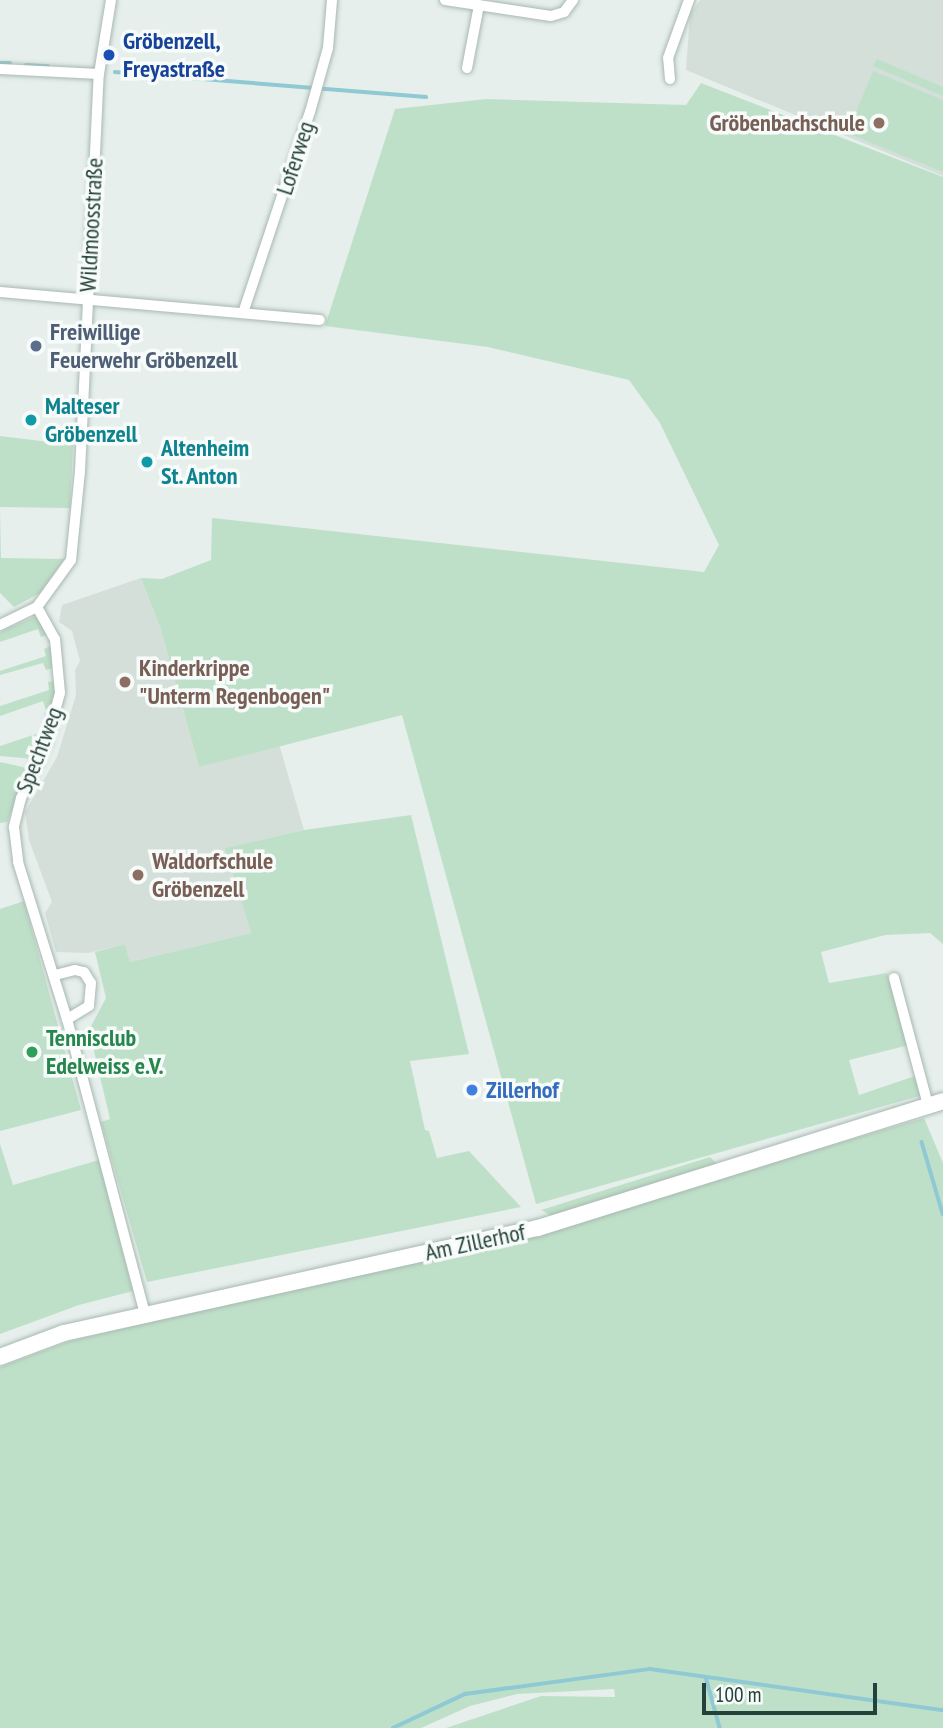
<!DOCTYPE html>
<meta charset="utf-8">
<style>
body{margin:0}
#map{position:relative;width:943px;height:1728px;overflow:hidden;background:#e6efeb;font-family:"PT Sans Narrow",sans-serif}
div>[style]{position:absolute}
.built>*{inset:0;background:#d4dfda}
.green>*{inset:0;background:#bfe0c8}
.stream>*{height:3.5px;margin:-1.75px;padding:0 1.75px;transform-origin:1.75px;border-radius:1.75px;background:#8ec9d4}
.roads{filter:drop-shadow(0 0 2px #a8b8b2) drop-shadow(0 0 2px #a8b8b2)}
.street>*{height:10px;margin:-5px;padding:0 5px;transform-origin:5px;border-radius:5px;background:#fff}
.secondary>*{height:16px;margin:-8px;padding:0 8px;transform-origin:8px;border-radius:8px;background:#fff}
.dots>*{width:19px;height:19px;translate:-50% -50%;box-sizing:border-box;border:4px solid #f7fbf9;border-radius:50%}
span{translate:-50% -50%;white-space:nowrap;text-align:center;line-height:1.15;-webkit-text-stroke:7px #f7fbf9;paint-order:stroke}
.transit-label{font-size:24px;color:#164399;font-weight:700}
.left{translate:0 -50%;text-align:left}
.education-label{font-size:24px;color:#785e54;font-weight:700}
.right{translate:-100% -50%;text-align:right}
.street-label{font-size:24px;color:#24423a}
.service-label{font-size:24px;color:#4e5e75;font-weight:700}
.culture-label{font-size:24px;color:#0d838f;font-weight:700}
.leisure-label{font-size:24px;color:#27864d;font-weight:700}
.shop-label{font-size:24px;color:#366cbe;font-weight:700}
.scale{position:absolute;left:702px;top:1683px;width:175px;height:32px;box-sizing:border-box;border:4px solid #24423a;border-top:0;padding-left:9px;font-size:21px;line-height:24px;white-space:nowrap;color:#24423a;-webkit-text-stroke:5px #f7fbf9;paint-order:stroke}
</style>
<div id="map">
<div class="built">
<i style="clip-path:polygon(700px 0,943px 0,943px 176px,686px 70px,690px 14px)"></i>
<i style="clip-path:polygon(141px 578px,161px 630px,199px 767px,279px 744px,304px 830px,226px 848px,251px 933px,130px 962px,125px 944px,88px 953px,56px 952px,45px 913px,52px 902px,29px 840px,25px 812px,57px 757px,76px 695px,75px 670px,80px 661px,72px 631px,59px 622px,62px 605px)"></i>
</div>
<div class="green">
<i style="clip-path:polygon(877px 59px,943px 87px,943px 96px,873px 66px)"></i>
<i style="clip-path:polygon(873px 71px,943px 100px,943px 172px,847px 133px)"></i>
<i style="clip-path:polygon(701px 83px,943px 177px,943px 944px,930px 933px,885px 935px,821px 952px,829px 983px,887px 973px,909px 1045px,849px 1060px,859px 1095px,918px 1075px,923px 1095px,536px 1204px,402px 715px,199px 767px,161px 630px,141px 578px,162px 579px,211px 560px,212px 518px,704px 572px,719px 545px,660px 423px,629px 380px,488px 347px,325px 326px,395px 109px,486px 99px,686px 105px)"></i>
<i style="clip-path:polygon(0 436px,73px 445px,70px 508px,0 507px,1px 558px,64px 559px,40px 593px,14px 607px,0 593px)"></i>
<i style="clip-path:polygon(34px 617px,42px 619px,49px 634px,41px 637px,38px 629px,0 642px,0 632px)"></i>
<i style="clip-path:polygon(50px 646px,57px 667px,46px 670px,43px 663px,0 675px,0 671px,46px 656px,44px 649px)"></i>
<i style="clip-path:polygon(57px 681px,54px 707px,46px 710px,43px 701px,0 716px,0 706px,49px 690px,48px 682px)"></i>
<i style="clip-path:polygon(54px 717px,49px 730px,34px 759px,0 756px,0 746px,48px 730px,48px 719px)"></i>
<i style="clip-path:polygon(0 762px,23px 767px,27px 773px,7px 822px,0 823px)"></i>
<i style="clip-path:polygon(411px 815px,469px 1054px,410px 1061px,425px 1130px,429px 1131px,437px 1158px,469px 1151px,521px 1207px,147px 1282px,101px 1122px,110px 1119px,89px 1030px,106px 998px,95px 952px,125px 944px,130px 962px,251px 933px,225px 848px,304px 830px)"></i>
<i style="clip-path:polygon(24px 901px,81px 1110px,0 1131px,0 909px)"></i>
<i style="clip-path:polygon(924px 1118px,943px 1163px,943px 1728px,446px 1728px,541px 1696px,615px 1697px,614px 1689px,517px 1694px,470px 1706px,421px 1728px,0 1728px,0 1367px,70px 1341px,540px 1231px)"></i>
<i style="clip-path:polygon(0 1144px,13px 1185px,99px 1160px,133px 1291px,79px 1305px,0 1334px)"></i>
<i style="clip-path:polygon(710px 1157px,719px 1166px,552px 1216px,541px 1210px)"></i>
</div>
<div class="stream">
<i style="left:0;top:63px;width:10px"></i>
<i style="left:26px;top:65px;width:22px;rotate:3deg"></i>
<i style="left:115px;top:72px;width:312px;rotate:4.6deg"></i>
<i style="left:922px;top:1142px;width:75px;rotate:73.7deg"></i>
<i style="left:706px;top:1677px;width:53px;rotate:74.6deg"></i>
<i style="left:393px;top:1728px;width:80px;rotate:-25.3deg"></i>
<i style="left:465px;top:1694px;width:187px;rotate:-7.7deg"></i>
<i style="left:650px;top:1669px;width:296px;rotate:8deg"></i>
</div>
<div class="roads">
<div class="street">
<i style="left:445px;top:0;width:107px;rotate:8.6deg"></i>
<i style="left:551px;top:16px;width:14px;rotate:-17deg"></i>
<i style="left:564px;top:12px;width:15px;rotate:-53deg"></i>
<i style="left:467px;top:68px;width:64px;rotate:-79.2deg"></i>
<i style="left:0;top:69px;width:99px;rotate:2.9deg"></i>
<i style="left:670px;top:79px;width:21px;rotate:-95deg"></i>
<i style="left:668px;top:58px;width:62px;rotate:-70.1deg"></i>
<i style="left:0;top:292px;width:321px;rotate:5deg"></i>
<i style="left:243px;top:313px;width:212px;rotate:-71.6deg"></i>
<i style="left:310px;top:112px;width:66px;rotate:-74.3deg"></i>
<i style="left:328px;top:48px;width:48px;rotate:-85.2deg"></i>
<i style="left:37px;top:607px;width:37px;rotate:61deg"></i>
<i style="left:55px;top:639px;width:54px;rotate:84.7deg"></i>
<i style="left:60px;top:693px;width:49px;rotate:105.5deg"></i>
<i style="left:47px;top:740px;width:64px;rotate:114.1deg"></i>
<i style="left:21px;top:798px;width:30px;rotate:104deg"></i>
<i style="left:14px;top:827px;width:35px;rotate:83deg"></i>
<i style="left:18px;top:862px;width:164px;rotate:72.7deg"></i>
<i style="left:67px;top:1019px;width:305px;rotate:75.2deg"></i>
<i style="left:0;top:625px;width:41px;rotate:-25.9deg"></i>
<i style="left:37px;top:607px;width:58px;rotate:-54.1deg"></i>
<i style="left:71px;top:560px;width:89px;rotate:-84.2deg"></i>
<i style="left:80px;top:471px;width:397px;rotate:-87.3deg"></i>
<i style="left:99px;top:74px;width:75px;rotate:-80.8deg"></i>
<i style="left:55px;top:975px;width:21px;rotate:-14deg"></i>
<i style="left:75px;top:970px;width:9px;rotate:13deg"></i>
<i style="left:84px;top:972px;width:13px;rotate:58deg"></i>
<i style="left:91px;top:983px;width:23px;rotate:95deg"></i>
<i style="left:89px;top:1006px;width:26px;rotate:149deg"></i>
<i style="left:894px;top:978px;width:131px;rotate:75deg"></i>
</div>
<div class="secondary">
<i style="left:0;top:1357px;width:68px;rotate:-20.6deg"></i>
<i style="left:64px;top:1333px;width:485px;rotate:-12.5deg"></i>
<i style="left:538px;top:1228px;width:424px;rotate:-17.4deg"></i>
</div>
</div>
<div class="dots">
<i style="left:109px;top:55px;background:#1a4fb4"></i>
<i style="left:879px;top:123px;background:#8d6e63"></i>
<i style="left:36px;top:346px;background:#5c6f8a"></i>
<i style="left:31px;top:420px;background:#0f9aa8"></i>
<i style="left:147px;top:462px;background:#0f9aa8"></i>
<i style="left:125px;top:682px;background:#8d6e63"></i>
<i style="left:138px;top:875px;background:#8d6e63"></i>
<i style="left:32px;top:1052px;background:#2e9e5b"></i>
<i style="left:472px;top:1090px;background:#3f7fe0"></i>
</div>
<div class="transit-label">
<span class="left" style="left:123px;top:55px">Gröbenzell,<br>Freyastraße</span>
</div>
<div class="education-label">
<span class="right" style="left:865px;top:123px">Gröbenbachschule</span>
<span class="left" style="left:139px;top:682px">Kinderkrippe<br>"Unterm Regenbogen"</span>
<span class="left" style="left:152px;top:875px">Waldorfschule<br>Gröbenzell</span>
</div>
<div class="street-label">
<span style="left:295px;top:158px;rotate:-72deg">Loferweg</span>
<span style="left:91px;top:225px;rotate:-87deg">Wildmoosstraße</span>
<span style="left:39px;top:750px;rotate:-69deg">Spechtweg</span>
<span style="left:475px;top:1242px;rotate:-12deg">Am Zillerhof</span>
</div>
<div class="service-label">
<span class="left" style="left:50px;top:346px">Freiwillige<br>Feuerwehr Gröbenzell</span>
</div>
<div class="culture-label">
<span class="left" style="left:45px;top:420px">Malteser<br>Gröbenzell</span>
<span class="left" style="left:161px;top:462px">Altenheim<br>St. Anton</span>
</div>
<div class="leisure-label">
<span class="left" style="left:46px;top:1052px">Tennisclub<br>Edelweiss e.V.</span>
</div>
<div class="shop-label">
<span class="left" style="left:486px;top:1090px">Zillerhof</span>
</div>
<div class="scale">100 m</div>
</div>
